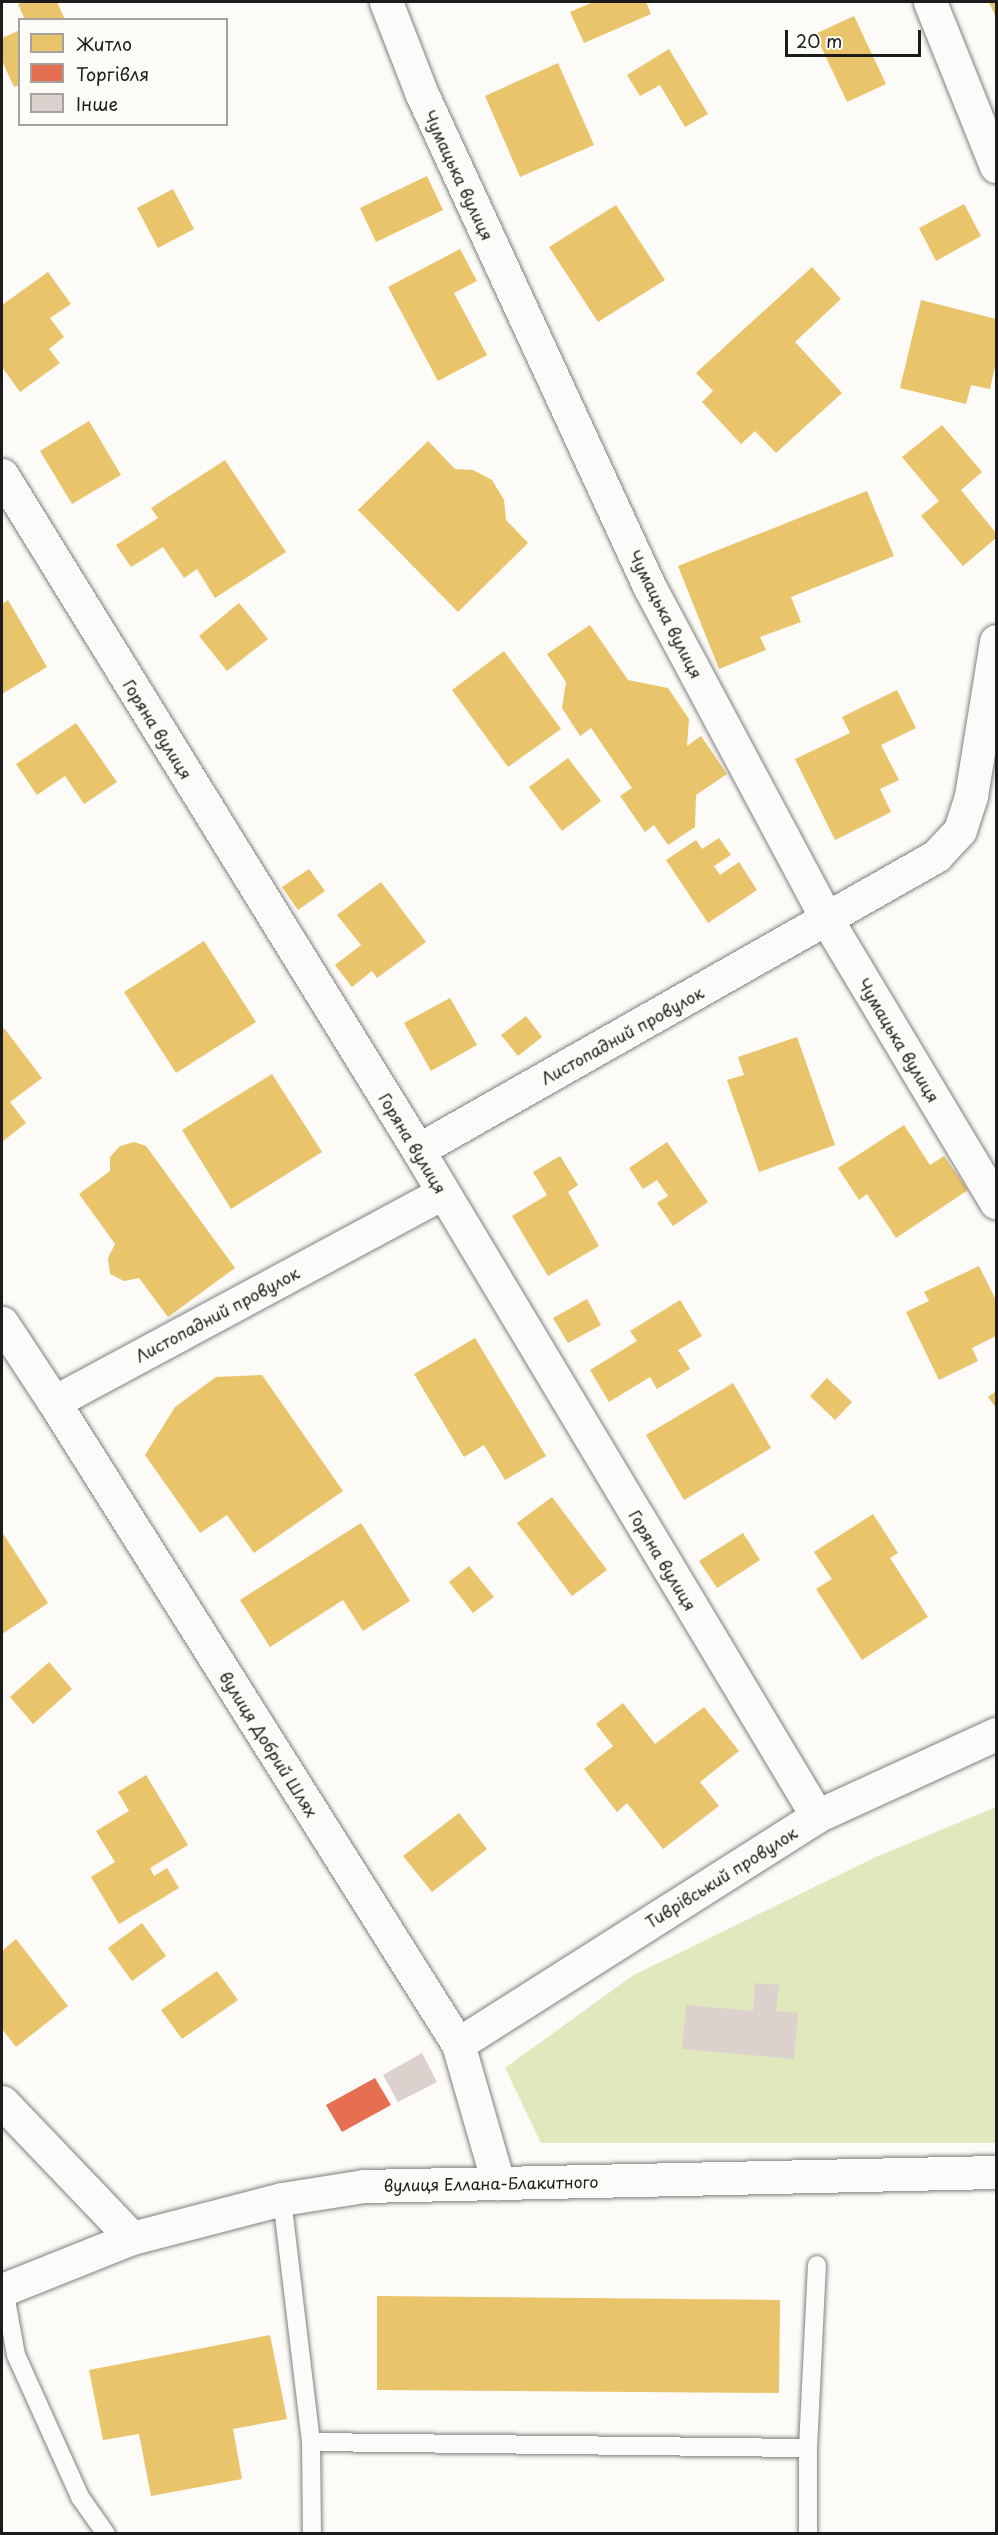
<!DOCTYPE html>
<meta charset="utf-8">
<style>
body{margin:0}
#map{position:relative;width:998px;height:2535px;overflow:hidden;background:#fcfbf8;font-family:"Playpen Sans",sans-serif}
div>[style]{position:absolute}
.green>*{inset:0;background:#e1e8bd}
.homes>*{inset:0;background:#e9c46a}
.shops>*{inset:0;background:#e76f51}
.building>*{inset:0;background:#dcd1cc}
.roads{filter:drop-shadow(0 0 2px #81807f) drop-shadow(0 0 2px #81807f)}
.service>*{height:18px;margin:-9px;padding:0 9px;transform-origin:9px;border-radius:9px;background:#fbfbf9}
.minor>*{height:33px;margin:-16.5px;padding:0 16.5px;transform-origin:16.5px;border-radius:16.5px;background:#fbfbf9}
.tertiary>*{height:33px;margin:-16.5px;padding:0 16.5px;transform-origin:16.5px;border-radius:16.5px;background:#fbfbf9}
span{translate:-50% -50%;white-space:nowrap;text-align:center;line-height:1.15;-webkit-text-stroke:6px #fdfcf7;paint-order:stroke}
.street-label{font-size:16px;color:#1c1c1c}
.frame{position:absolute;inset:0;border:3px solid #1c1c1c;pointer-events:none}
.legend{position:absolute;left:18px;top:18px;width:210px;height:108px;box-sizing:border-box;background:#fdfcf7;border:2px solid #a3a29f;margin:0;padding:8px 10px;list-style:none;font-size:18px;color:#1c1c1c}
.legend li{display:flex;align-items:center;gap:12px;height:30px}
.legend b{width:30px;border:2px solid #a3a29f}
.scale{position:absolute;left:785px;top:30px;width:136px;height:27px;box-sizing:border-box;border:3px solid #1c1c1c;border-top:0;padding-left:8px;font-size:18px;line-height:21px;white-space:nowrap;color:#1c1c1c;-webkit-text-stroke:4px #fdfcf7;paint-order:stroke}
</style>
<div id="map">
<div class="green">
<i style="clip-path:polygon(996px 1807px,996px 2143px,541px 2143px,505px 2068px,632px 1976px,876px 1857px)"></i>
</div>
<div class="homes">
<i style="clip-path:polygon(24px 2px,57px 2px,65px 20px,25px 20px,18px 4px)"></i>
<i style="clip-path:polygon(593px 2px,646px 2px,651px 14px,584px 43px,570px 12px)"></i>
<i style="clip-path:polygon(989px 2px,996px 2px,996px 18px)"></i>
<i style="clip-path:polygon(854px 16px,886px 84px,847px 102px,815px 34px)"></i>
<i style="clip-path:polygon(20px 30px,20px 85px,14px 87px,2px 61px,2px 38px)"></i>
<i style="clip-path:polygon(669px 49px,708px 114px,685px 127px,660px 85px,640px 96px,627px 75px)"></i>
<i style="clip-path:polygon(558px 63px,594px 145px,520px 177px,485px 96px)"></i>
<i style="clip-path:polygon(427px 176px,443px 210px,376px 242px,360px 208px)"></i>
<i style="clip-path:polygon(173px 189px,194px 229px,158px 248px,137px 208px)"></i>
<i style="clip-path:polygon(964px 204px,981px 236px,936px 261px,919px 228px)"></i>
<i style="clip-path:polygon(616px 205px,665px 280px,598px 322px,549px 247px)"></i>
<i style="clip-path:polygon(460px 249px,477px 281px,454px 293px,487px 355px,438px 381px,388px 287px)"></i>
<i style="clip-path:polygon(812px 267px,841px 299px,795px 342px,842px 393px,776px 453px,755px 431px,741px 444px,702px 402px,713px 391px,696px 373px)"></i>
<i style="clip-path:polygon(48px 272px,71px 304px,50px 318px,64px 337px,49px 349px,60px 363px,20px 392px,2px 367px,2px 305px)"></i>
<i style="clip-path:polygon(921px 300px,996px 319px,996px 362px,990px 389px,971px 385px,966px 404px,900px 388px)"></i>
<i style="clip-path:polygon(89px 421px,121px 475px,72px 504px,40px 451px)"></i>
<i style="clip-path:polygon(942px 425px,982px 472px,961px 490px,996px 533px,996px 538px,963px 566px,921px 516px,939px 501px,902px 457px)"></i>
<i style="clip-path:polygon(428px 441px,455px 469px,473px 470px,492px 480px,504px 500px,506px 520px,528px 543px,458px 612px,358px 510px)"></i>
<i style="clip-path:polygon(225px 460px,286px 552px,215px 598px,197px 569px,184px 578px,163px 547px,131px 567px,116px 545px,158px 518px,151px 508px)"></i>
<i style="clip-path:polygon(867px 491px,894px 556px,791px 597px,801px 622px,760px 637px,766px 650px,719px 669px,678px 566px)"></i>
<i style="clip-path:polygon(8px 600px,47px 667px,2px 694px,2px 604px)"></i>
<i style="clip-path:polygon(239px 603px,268px 639px,227px 671px,199px 636px)"></i>
<i style="clip-path:polygon(590px 625px,628px 680px,668px 688px,689px 719px,687px 746px,701px 736px,727px 774px,696px 795px,695px 827px,668px 845px,654px 825px,645px 832px,620px 796px,632px 788px,591px 728px,580px 736px,562px 708px,566px 682px,547px 654px)"></i>
<i style="clip-path:polygon(504px 651px,561px 729px,508px 767px,452px 690px)"></i>
<i style="clip-path:polygon(897px 690px,916px 728px,881px 745px,899px 780px,880px 789px,891px 812px,835px 840px,795px 759px,850px 733px,842px 717px)"></i>
<i style="clip-path:polygon(76px 723px,117px 782px,84px 804px,65px 776px,37px 795px,16px 764px)"></i>
<i style="clip-path:polygon(568px 758px,601px 801px,562px 831px,529px 787px)"></i>
<i style="clip-path:polygon(719px 838px,731px 855px,714px 866px,720px 875px,739px 862px,757px 890px,708px 923px,666px 860px,696px 840px,702px 849px)"></i>
<i style="clip-path:polygon(309px 869px,325px 891px,298px 910px,282px 887px)"></i>
<i style="clip-path:polygon(381px 882px,426px 942px,377px 978px,372px 971px,352px 987px,335px 965px,361px 945px,337px 915px)"></i>
<i style="clip-path:polygon(204px 941px,256px 1022px,176px 1073px,124px 992px)"></i>
<i style="clip-path:polygon(450px 998px,477px 1045px,431px 1071px,404px 1023px)"></i>
<i style="clip-path:polygon(526px 1016px,542px 1037px,518px 1056px,501px 1035px)"></i>
<i style="clip-path:polygon(4px 1028px,42px 1078px,10px 1102px,26px 1123px,2px 1142px,2px 1030px)"></i>
<i style="clip-path:polygon(797px 1037px,835px 1145px,759px 1172px,727px 1080px,744px 1075px,738px 1057px)"></i>
<i style="clip-path:polygon(272px 1074px,322px 1152px,231px 1209px,182px 1130px)"></i>
<i style="clip-path:polygon(904px 1125px,930px 1165px,944px 1156px,968px 1190px,896px 1238px,867px 1194px,859px 1200px,838px 1168px)"></i>
<i style="clip-path:polygon(134px 1142px,146px 1146px,235px 1268px,168px 1317px,139px 1278px,124px 1281px,110px 1274px,108px 1258px,115px 1244px,79px 1194px,110px 1171px,110px 1157px,120px 1146px)"></i>
<i style="clip-path:polygon(667px 1142px,708px 1202px,673px 1226px,657px 1203px,668px 1196px,657px 1180px,643px 1189px,629px 1168px)"></i>
<i style="clip-path:polygon(560px 1156px,578px 1185px,568px 1192px,599px 1246px,548px 1276px,512px 1216px,547px 1195px,533px 1172px)"></i>
<i style="clip-path:polygon(979px 1266px,996px 1300px,996px 1336px,972px 1348px,978px 1361px,939px 1380px,906px 1312px,929px 1301px,924px 1292px)"></i>
<i style="clip-path:polygon(587px 1299px,601px 1325px,568px 1343px,553px 1318px)"></i>
<i style="clip-path:polygon(680px 1300px,702px 1336px,678px 1350px,690px 1369px,657px 1389px,650px 1377px,609px 1402px,590px 1370px,637px 1341px,630px 1331px)"></i>
<i style="clip-path:polygon(475px 1338px,546px 1456px,505px 1480px,484px 1445px,464px 1457px,414px 1374px)"></i>
<i style="clip-path:polygon(262px 1375px,343px 1491px,254px 1553px,227px 1515px,200px 1533px,145px 1455px,175px 1407px,216px 1377px)"></i>
<i style="clip-path:polygon(827px 1378px,852px 1402px,835px 1420px,810px 1396px)"></i>
<i style="clip-path:polygon(733px 1383px,771px 1448px,684px 1500px,646px 1435px)"></i>
<i style="clip-path:polygon(996px 1391px,996px 1408px,988px 1397px)"></i>
<i style="clip-path:polygon(552px 1497px,607px 1570px,572px 1596px,517px 1523px)"></i>
<i style="clip-path:polygon(873px 1514px,898px 1553px,890px 1558px,928px 1617px,862px 1660px,816px 1589px,832px 1579px,814px 1552px)"></i>
<i style="clip-path:polygon(361px 1523px,410px 1601px,363px 1631px,343px 1600px,270px 1647px,240px 1600px)"></i>
<i style="clip-path:polygon(2px 1532px,48px 1603px,2px 1634px)"></i>
<i style="clip-path:polygon(743px 1533px,760px 1560px,717px 1588px,699px 1561px)"></i>
<i style="clip-path:polygon(469px 1566px,494px 1597px,473px 1613px,449px 1582px)"></i>
<i style="clip-path:polygon(49px 1662px,72px 1689px,33px 1724px,10px 1697px)"></i>
<i style="clip-path:polygon(623px 1703px,655px 1744px,704px 1707px,739px 1751px,700px 1782px,719px 1806px,663px 1849px,627px 1803px,617px 1812px,584px 1769px,613px 1746px,596px 1724px)"></i>
<i style="clip-path:polygon(146px 1775px,188px 1845px,150px 1868px,154px 1876px,167px 1868px,179px 1888px,119px 1924px,91px 1877px,115px 1862px,96px 1831px,129px 1811px,118px 1792px)"></i>
<i style="clip-path:polygon(459px 1813px,487px 1849px,432px 1892px,403px 1856px)"></i>
<i style="clip-path:polygon(142px 1923px,166px 1956px,132px 1981px,108px 1948px)"></i>
<i style="clip-path:polygon(16px 1939px,68px 2006px,16px 2047px,2px 2029px,2px 1951px)"></i>
<i style="clip-path:polygon(217px 1971px,238px 2000px,182px 2039px,161px 2010px)"></i>
<i style="clip-path:polygon(377px 2296px,780px 2300px,779px 2393px,377px 2390px)"></i>
<i style="clip-path:polygon(270px 2335px,287px 2419px,233px 2429px,242px 2479px,151px 2496px,139px 2434px,103px 2440px,89px 2370px)"></i>
</div>
<div class="shops">
<i style="clip-path:polygon(375px 2078px,391px 2105px,342px 2132px,326px 2105px)"></i>
</div>
<div class="building">
<i style="clip-path:polygon(755px 1983px,779px 1985px,776px 2011px,798px 2013px,794px 2059px,682px 2049px,686px 2005px,753px 2011px)"></i>
<i style="clip-path:polygon(422px 2053px,437px 2082px,398px 2102px,383px 2075px)"></i>
</div>
<div class="roads">
<div class="service">
<i style="left:282px;top:2199px;width:245px;rotate:83.2deg"></i>
<i style="left:311px;top:2442px;width:92px;rotate:89.4deg"></i>
<i style="left:4px;top:2289px;width:67px;rotate:79.7deg"></i>
<i style="left:16px;top:2355px;width:156px;rotate:65.7deg"></i>
<i style="left:80px;top:2497px;width:45px;rotate:54.9deg"></i>
<i style="left:311px;top:2442px;width:497px;rotate:0.7deg"></i>
<i style="left:808px;top:2534px;width:86px;rotate:-90deg"></i>
<i style="left:808px;top:2448px;width:183px;rotate:-87.2deg"></i>
</div>
<div class="minor">
<i style="left:386px;top:2px;width:97px;rotate:68.7deg"></i>
<i style="left:421px;top:92px;width:544px;rotate:65.22deg"></i>
<i style="left:649px;top:586px;width:378px;rotate:61.9deg"></i>
<i style="left:827px;top:920px;width:329px;rotate:59.1deg"></i>
<i style="left:930px;top:2px;width:177px;rotate:68.1deg"></i>
<i style="left:2px;top:475px;width:793px;rotate:58.35deg"></i>
<i style="left:418px;top:1150px;width:776px;rotate:59.07deg"></i>
<i style="left:418px;top:1150px;width:596px;rotate:-29.58deg"></i>
<i style="left:936px;top:856px;width:35px;rotate:-47deg"></i>
<i style="left:960px;top:830px;width:36px;rotate:-72deg"></i>
<i style="left:971px;top:796px;width:157px;rotate:-80.8deg"></i>
<i style="left:54px;top:1402px;width:441px;rotate:-28.3deg"></i>
<i style="left:458px;top:2044px;width:425px;rotate:-32.4deg"></i>
<i style="left:817px;top:1816px;width:197px;rotate:-24.6deg"></i>
<i style="left:2px;top:2102px;width:188px;rotate:46.3deg"></i>
</div>
<div class="tertiary">
<i style="left:2px;top:1323px;width:95px;rotate:56.6deg"></i>
<i style="left:54px;top:1402px;width:759px;rotate:57.82deg"></i>
<i style="left:458px;top:2044px;width:145px;rotate:73.9deg"></i>
<i style="left:2px;top:2290px;width:140px;rotate:-21.8deg"></i>
<i style="left:132px;top:2238px;width:155px;rotate:-14.6deg"></i>
<i style="left:282px;top:2199px;width:83px;rotate:-9deg"></i>
<i style="left:364px;top:2186px;width:632px;rotate:-1.27deg"></i>
</div>
</div>
<div class="street-label">
<span style="left:459px;top:175px;rotate:65deg">Чумацька вулиця</span>
<span style="left:666px;top:614px;rotate:63deg">Чумацька вулиця</span>
<span style="left:158px;top:729px;rotate:58deg">Горяна вулиця</span>
<span style="left:622px;top:1035px;rotate:-29deg">Листопадний провулок</span>
<span style="left:899px;top:1040px;rotate:59deg">Чумацька вулиця</span>
<span style="left:413px;top:1143px;rotate:59deg">Горяна вулиця</span>
<span style="left:217px;top:1314px;rotate:-28deg">Листопадний провулок</span>
<span style="left:663px;top:1560px;rotate:59deg">Горяна вулиця</span>
<span style="left:269px;top:1744px;rotate:58deg">вулиця Добрий Шлях</span>
<span style="left:721px;top:1877px;rotate:-32deg">Тиврівський провулок</span>
<span style="left:491px;top:2183px;rotate:-1deg">вулиця Еллана-Блакитного</span>
</div>
<div class="frame"></div>
<ul class="legend">
<li><b style="height:16px;background:#e9c46a"></b>Житло</li>
<li><b style="height:16px;background:#e76f51"></b>Торгівля</li>
<li><b style="height:16px;background:#dcd1cc"></b>Інше</li>
</ul>
<div class="scale">20 m</div>
</div>
